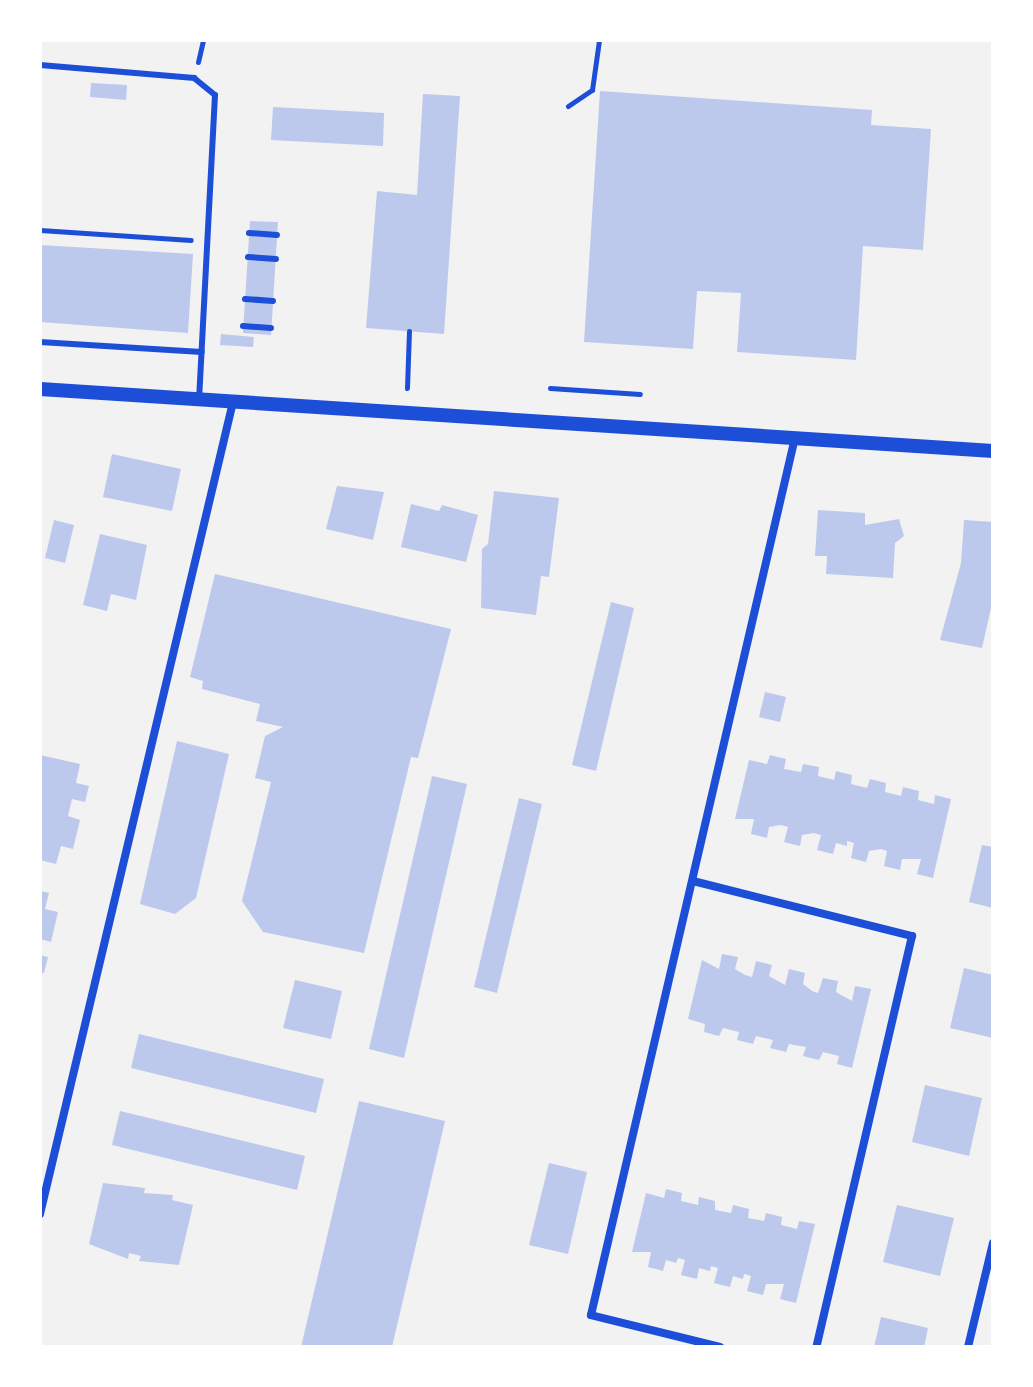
<!DOCTYPE html>
<style>
body{margin:0}
#map{position:relative;width:1033px;height:1387px;overflow:hidden;background:#f2f2f2;font-family:Helvetica,sans-serif}
div>[style]{position:absolute}
.building>*{inset:0;background:#bdc9ec}
.path>*{height:5px;margin:-2.5px;padding:0 2.5px;transform-origin:2.5px;border-radius:2.5px;background:#1d4ed8}
.service>*{height:6px;margin:-3px;padding:0 3px;transform-origin:3px;border-radius:3px;background:#1d4ed8}
.minor>*{height:8px;margin:-4px;padding:0 4px;transform-origin:4px;border-radius:4px;background:#1d4ed8}
.tertiary>*{height:14px;margin:-7px;padding:0 7px;transform-origin:7px;border-radius:7px;background:#1d4ed8}
span{translate:-50% -50%;white-space:nowrap;text-align:center;line-height:1.15;-webkit-text-stroke:8px #fff;paint-order:stroke}
.frame{position:absolute;inset:0;border:42px solid #fff;pointer-events:none}
</style>
<div id="map">
<div class="building">
<i style="clip-path:polygon(91px 83px,127px 85px,126px 100px,90px 97px)"></i>
<i style="clip-path:polygon(600px 91px,872px 110px,871px 125px,931px 129px,923px 250px,863px 246px,856px 360px,737px 352px,741px 293px,697px 291px,693px 349px,584px 342px)"></i>
<i style="clip-path:polygon(423px 94px,460px 96px,444px 334px,366px 328px,377px 191px,417px 195px)"></i>
<i style="clip-path:polygon(273px 107px,384px 113px,383px 146px,271px 140px)"></i>
<i style="clip-path:polygon(250px 221px,278px 222px,271px 335px,243px 333px)"></i>
<i style="clip-path:polygon(40px 245px,193px 254px,188px 333px,40px 322px)"></i>
<i style="clip-path:polygon(221px 334px,254px 337px,253px 347px,220px 345px)"></i>
<i style="clip-path:polygon(112px 454px,181px 469px,172px 511px,103px 497px)"></i>
<i style="clip-path:polygon(337px 486px,384px 492px,373px 540px,326px 529px)"></i>
<i style="clip-path:polygon(494px 491px,559px 498px,549px 577px,541px 576px,536px 615px,481px 608px,482px 549px,488px 544px)"></i>
<i style="clip-path:polygon(411px 504px,439px 511px,442px 505px,478px 515px,466px 562px,401px 547px)"></i>
<i style="clip-path:polygon(818px 510px,865px 513px,865px 525px,899px 519px,904px 536px,895px 543px,893px 578px,826px 574px,827px 556px,815px 556px)"></i>
<i style="clip-path:polygon(54px 520px,74px 525px,65px 563px,45px 558px)"></i>
<i style="clip-path:polygon(964px 520px,993px 522px,993px 599px,982px 648px,940px 640px,961px 563px)"></i>
<i style="clip-path:polygon(100px 534px,147px 545px,136px 600px,111px 594px,107px 611px,83px 605px)"></i>
<i style="clip-path:polygon(215px 574px,451px 629px,418px 758px,411px 757px,364px 953px,263px 932px,242px 901px,271px 782px,255px 778px,265px 736px,283px 727px,256px 721px,260px 704px,202px 689px,203px 681px,190px 677px)"></i>
<i style="clip-path:polygon(611px 602px,634px 608px,596px 771px,572px 765px)"></i>
<i style="clip-path:polygon(765px 692px,786px 697px,780px 722px,759px 717px)"></i>
<i style="clip-path:polygon(177px 741px,229px 754px,196px 898px,175px 914px,140px 904px)"></i>
<i style="clip-path:polygon(40px 755px,80px 764px,76px 783px,89px 786px,85px 802px,72px 799px,68px 816px,80px 820px,73px 849px,61px 846px,56px 864px,40px 860px)"></i>
<i style="clip-path:polygon(770px 755px,786px 759px,784px 769px,801px 772px,803px 764px,819px 767px,818px 776px,834px 780px,836px 771px,852px 775px,851px 784px,867px 788px,870px 779px,886px 783px,885px 792px,901px 796px,903px 787px,919px 791px,918px 800px,934px 804px,935px 795px,951px 799px,933px 878px,917px 874px,921px 859px,902px 859px,900px 870px,884px 866px,887px 851px,881px 849px,869px 851px,866px 862px,851px 858px,854px 843px,847px 841px,847px 846px,836px 843px,833px 854px,817px 850px,821px 835px,814px 833px,802px 835px,800px 846px,784px 842px,788px 827px,781px 825px,769px 827px,767px 838px,751px 834px,754px 819px,735px 819px,749px 760px,767px 764px)"></i>
<i style="clip-path:polygon(432px 776px,467px 784px,404px 1058px,369px 1049px)"></i>
<i style="clip-path:polygon(519px 798px,542px 804px,497px 993px,474px 987px)"></i>
<i style="clip-path:polygon(982px 845px,993px 847px,993px 908px,969px 902px)"></i>
<i style="clip-path:polygon(40px 891px,49px 893px,45px 909px,58px 912px,51px 942px,40px 939px)"></i>
<i style="clip-path:polygon(722px 954px,738px 957px,735px 969px,745px 975px,752px 977px,756px 961px,772px 965px,769px 976px,785px 985px,789px 969px,805px 973px,803px 984px,812px 991px,818px 993px,823px 978px,838px 981px,836px 992px,852px 1001px,855px 986px,871px 989px,852px 1068px,837px 1064px,839px 1056px,823px 1052px,819px 1060px,803px 1056px,806px 1047px,789px 1044px,786px 1052px,770px 1048px,773px 1040px,756px 1036px,753px 1044px,737px 1040px,739px 1032px,723px 1028px,719px 1036px,704px 1032px,705px 1024px,688px 1019px,702px 960px,719px 969px)"></i>
<i style="clip-path:polygon(40px 955px,48px 957px,44px 973px,40px 972px)"></i>
<i style="clip-path:polygon(964px 968px,993px 975px,993px 1038px,950px 1028px)"></i>
<i style="clip-path:polygon(295px 980px,342px 991px,331px 1039px,283px 1028px)"></i>
<i style="clip-path:polygon(139px 1034px,324px 1079px,316px 1113px,131px 1068px)"></i>
<i style="clip-path:polygon(925px 1085px,982px 1098px,969px 1156px,912px 1142px)"></i>
<i style="clip-path:polygon(359px 1101px,445px 1121px,392px 1347px,301px 1347px)"></i>
<i style="clip-path:polygon(120px 1111px,305px 1156px,297px 1190px,112px 1145px)"></i>
<i style="clip-path:polygon(549px 1163px,587px 1172px,568px 1254px,529px 1245px)"></i>
<i style="clip-path:polygon(103px 1183px,145px 1188px,144px 1193px,173px 1195px,172px 1200px,193px 1205px,179px 1265px,139px 1261px,141px 1256px,129px 1253px,128px 1259px,89px 1244px)"></i>
<i style="clip-path:polygon(666px 1189px,682px 1193px,681px 1201px,698px 1205px,699px 1197px,715px 1201px,715px 1210px,731px 1213px,733px 1205px,749px 1209px,748px 1218px,764px 1221px,766px 1213px,782px 1217px,781px 1225px,797px 1229px,799px 1221px,815px 1224px,796px 1303px,780px 1299px,784px 1284px,766px 1284px,763px 1295px,747px 1291px,751px 1276px,744px 1274px,743px 1279px,733px 1276px,730px 1287px,714px 1283px,718px 1268px,711px 1266px,710px 1271px,699px 1268px,697px 1279px,681px 1275px,685px 1260px,678px 1258px,676px 1263px,666px 1260px,663px 1271px,648px 1267px,651px 1252px,632px 1252px,646px 1193px,664px 1198px)"></i>
<i style="clip-path:polygon(897px 1205px,954px 1218px,940px 1276px,883px 1262px)"></i>
<i style="clip-path:polygon(881px 1317px,928px 1328px,924px 1347px,874px 1347px)"></i>
</div>
<div class="path">
<i style="left:198px;top:62px;width:23px;rotate:-77deg"></i>
<i style="left:568px;top:106px;width:29px;rotate:-34deg"></i>
<i style="left:592px;top:90px;width:50px;rotate:-82deg"></i>
<i style="left:40px;top:230px;width:151px;rotate:3.8deg"></i>
<i style="left:407px;top:388px;width:57px;rotate:-88deg"></i>
<i style="left:550px;top:388px;width:90px;rotate:3.8deg"></i>
</div>
<div class="service">
<i style="left:40px;top:65px;width:155px;rotate:4.8deg"></i>
<i style="left:194px;top:78px;width:27px;rotate:39deg"></i>
<i style="left:215px;top:95px;width:302px;rotate:93deg"></i>
<i style="left:249px;top:233px;width:28px;rotate:4deg"></i>
<i style="left:248px;top:257px;width:28px;rotate:4deg"></i>
<i style="left:245px;top:299px;width:28px;rotate:4deg"></i>
<i style="left:243px;top:326px;width:28px;rotate:4deg"></i>
<i style="left:40px;top:342px;width:162px;rotate:3.5deg"></i>
</div>
<div class="minor">
<i style="left:693px;top:881px;width:226px;rotate:14.1deg"></i>
<i style="left:912px;top:936px;width:422px;rotate:103.1deg"></i>
<i style="left:40px;top:1214px;width:835px;rotate:-76.63deg"></i>
<i style="left:720px;top:1347px;width:133px;rotate:-166.1deg"></i>
<i style="left:591px;top:1315px;width:900px;rotate:-76.91deg"></i>
<i style="left:968px;top:1347px;width:107px;rotate:-76.5deg"></i>
</div>
<div class="tertiary">
<i style="left:40px;top:389px;width:955px;rotate:3.72deg"></i>
</div>
<div class="frame"></div>
</div>
